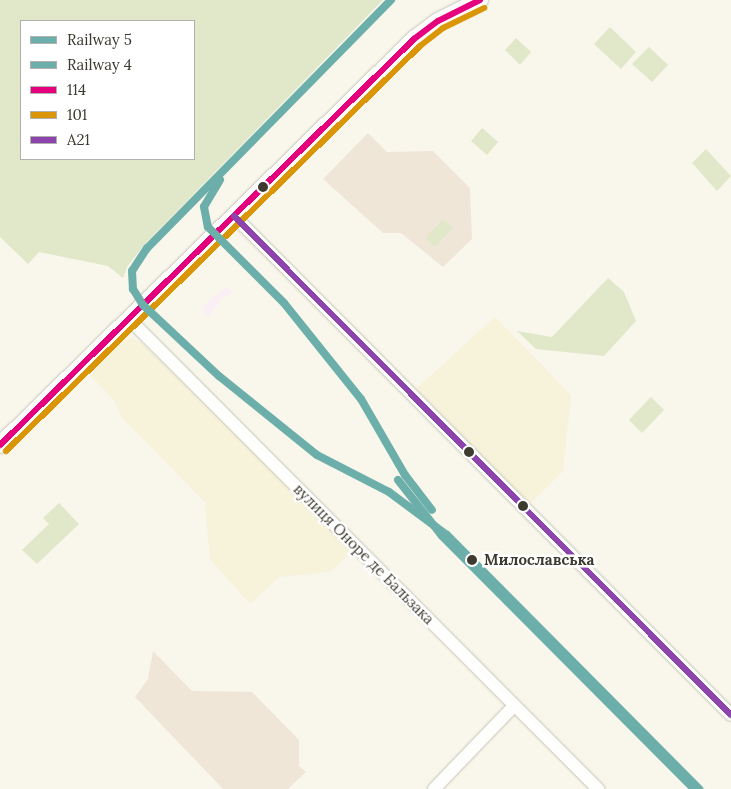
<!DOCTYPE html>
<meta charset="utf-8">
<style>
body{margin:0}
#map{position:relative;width:731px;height:789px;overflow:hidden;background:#f9f6eb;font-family:Lora,serif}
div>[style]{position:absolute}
.built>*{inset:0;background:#f7f2da}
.industrial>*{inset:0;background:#f9eff4}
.education>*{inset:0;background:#f0e6d7}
.green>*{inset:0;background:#e0e8c9}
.roads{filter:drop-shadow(0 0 1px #c6c4ba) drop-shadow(0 0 1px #c6c4ba)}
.minor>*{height:12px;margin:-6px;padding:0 6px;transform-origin:6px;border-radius:6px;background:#fefefc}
.major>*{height:16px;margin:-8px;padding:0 8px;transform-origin:8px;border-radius:8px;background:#fefefc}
.bus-1>*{height:6px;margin:-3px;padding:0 3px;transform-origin:3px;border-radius:3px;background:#e5007d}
.bus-2>*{height:6px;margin:-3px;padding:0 3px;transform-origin:3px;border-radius:3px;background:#db9607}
.bus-3>*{height:6px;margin:-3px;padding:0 3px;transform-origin:3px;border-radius:3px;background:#8e44ad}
.rail-1>*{height:8px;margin:-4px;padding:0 4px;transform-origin:4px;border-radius:4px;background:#6cafaa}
.rail-2>*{height:8px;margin:-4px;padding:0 4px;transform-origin:4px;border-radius:4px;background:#6cafaa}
.dots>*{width:14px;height:14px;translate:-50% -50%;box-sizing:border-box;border:2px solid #fff;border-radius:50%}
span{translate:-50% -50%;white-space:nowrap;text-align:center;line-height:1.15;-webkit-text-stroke:5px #fff;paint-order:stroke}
.street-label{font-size:15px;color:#3d3a30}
.stop-label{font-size:15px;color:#3d3a30;font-weight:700}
.left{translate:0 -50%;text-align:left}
.legend{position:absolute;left:20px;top:20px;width:175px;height:140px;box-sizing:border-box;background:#fff;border:1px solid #b1b0ac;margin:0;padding:6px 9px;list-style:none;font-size:15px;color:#3d3a30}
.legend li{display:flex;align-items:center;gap:10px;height:25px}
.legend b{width:25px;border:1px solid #b1b0ac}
</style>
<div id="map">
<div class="built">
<i style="clip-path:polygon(495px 317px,571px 395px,563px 471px,530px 504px,416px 389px)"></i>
<i style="clip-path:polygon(132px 338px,144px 345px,353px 551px,330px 572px,279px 577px,250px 604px,210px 559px,205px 502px,123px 419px,113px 399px,90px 375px,123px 341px)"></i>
</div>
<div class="industrial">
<i style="clip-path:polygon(227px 287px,234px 292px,222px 298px,209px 316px,206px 315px,203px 310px,207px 302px)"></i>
</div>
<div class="education">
<i style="clip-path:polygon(368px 133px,387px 152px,433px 151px,470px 188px,472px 239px,443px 267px,401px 233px,383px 233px,323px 179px)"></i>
<i style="clip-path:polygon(153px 651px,192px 691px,252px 692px,299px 740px,299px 766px,306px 772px,288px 789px,223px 789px,135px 697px,148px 679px)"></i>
</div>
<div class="green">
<i style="clip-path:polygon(evenodd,0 0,383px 0,144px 245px,127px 267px,123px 278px,108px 266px,39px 252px,28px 264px,0 237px,0 0,21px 21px,194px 21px,194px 159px,21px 159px,21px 21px)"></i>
<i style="clip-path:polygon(610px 27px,636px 52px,621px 69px,594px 44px)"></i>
<i style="clip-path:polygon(516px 38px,531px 52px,520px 65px,505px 50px)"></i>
<i style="clip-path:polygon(649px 47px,668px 65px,652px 82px,632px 64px)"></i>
<i style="clip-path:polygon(482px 128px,498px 142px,487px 155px,471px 141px)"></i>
<i style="clip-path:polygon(706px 149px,731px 176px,717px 191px,692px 163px)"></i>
<i style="clip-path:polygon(443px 219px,453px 228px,435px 247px,425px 238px)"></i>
<i style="clip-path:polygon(608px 278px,624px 292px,636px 321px,604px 356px,536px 349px,517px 331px,552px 337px)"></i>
<i style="clip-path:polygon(651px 397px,664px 410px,642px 433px,629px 420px)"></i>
<i style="clip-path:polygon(59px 503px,79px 524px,37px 564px,22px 550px,49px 524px,43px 518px)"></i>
</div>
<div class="roads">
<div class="minor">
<i style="left:234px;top:216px;width:704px;rotate:45.12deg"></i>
<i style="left:130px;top:320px;width:663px;rotate:45.06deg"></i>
<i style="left:434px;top:789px;width:114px;rotate:-46.1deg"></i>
</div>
<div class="major">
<i style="left:0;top:445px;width:580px;rotate:-44.44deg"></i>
<i style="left:414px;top:39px;width:30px;rotate:-37deg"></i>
<i style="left:438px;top:21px;width:47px;rotate:-26.6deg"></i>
</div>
</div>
<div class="bus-1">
<i style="left:0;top:445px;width:580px;rotate:-44.44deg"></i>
<i style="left:414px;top:39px;width:30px;rotate:-37deg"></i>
<i style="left:438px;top:21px;width:47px;rotate:-26.6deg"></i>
</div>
<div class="bus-2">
<i style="left:6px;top:451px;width:579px;rotate:-44.37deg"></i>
<i style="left:420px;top:46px;width:29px;rotate:-38deg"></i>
<i style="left:443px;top:28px;width:46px;rotate:-26deg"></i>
</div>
<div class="bus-3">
<i style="left:234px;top:216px;width:704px;rotate:45.12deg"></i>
</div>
<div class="rail-1">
<i style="left:391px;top:0;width:348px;rotate:134.5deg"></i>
<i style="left:147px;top:248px;width:27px;rotate:123deg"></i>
<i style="left:132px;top:271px;width:18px;rotate:87deg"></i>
<i style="left:133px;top:289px;width:19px;rotate:58deg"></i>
<i style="left:143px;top:305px;width:104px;rotate:43.1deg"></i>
<i style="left:219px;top:376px;width:126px;rotate:38.9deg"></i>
<i style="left:317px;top:455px;width:81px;rotate:27.2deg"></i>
<i style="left:389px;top:492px;width:72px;rotate:36.6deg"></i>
<i style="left:447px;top:535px;width:358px;rotate:45.2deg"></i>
<i style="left:220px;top:180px;width:31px;rotate:121deg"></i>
<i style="left:204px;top:207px;width:20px;rotate:79deg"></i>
<i style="left:208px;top:227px;width:107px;rotate:45deg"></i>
<i style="left:284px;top:303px;width:123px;rotate:51.3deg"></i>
<i style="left:361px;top:399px;width:88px;rotate:59.9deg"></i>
<i style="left:405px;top:475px;width:44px;rotate:52.4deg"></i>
</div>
<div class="rail-2">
<i style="left:398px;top:480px;width:71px;rotate:51.8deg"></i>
<i style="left:442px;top:536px;width:357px;rotate:45.1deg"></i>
</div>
<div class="dots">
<i style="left:263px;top:187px;background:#3d3a30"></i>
<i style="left:469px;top:452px;background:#3d3a30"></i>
<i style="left:523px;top:506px;background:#3d3a30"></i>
<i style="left:472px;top:560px;background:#3d3a30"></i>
</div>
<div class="street-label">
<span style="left:364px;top:554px;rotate:45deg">вулиця Оноре де Бальзака</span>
</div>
<div class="stop-label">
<span class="left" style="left:484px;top:560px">Милославська</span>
</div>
<ul class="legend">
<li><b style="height:6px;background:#6cafaa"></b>Railway 5</li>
<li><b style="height:6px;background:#6cafaa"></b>Railway 4</li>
<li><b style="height:6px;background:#e5007d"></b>114</li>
<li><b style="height:6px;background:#db9607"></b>101</li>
<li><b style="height:6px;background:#8e44ad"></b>А21</li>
</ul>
</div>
